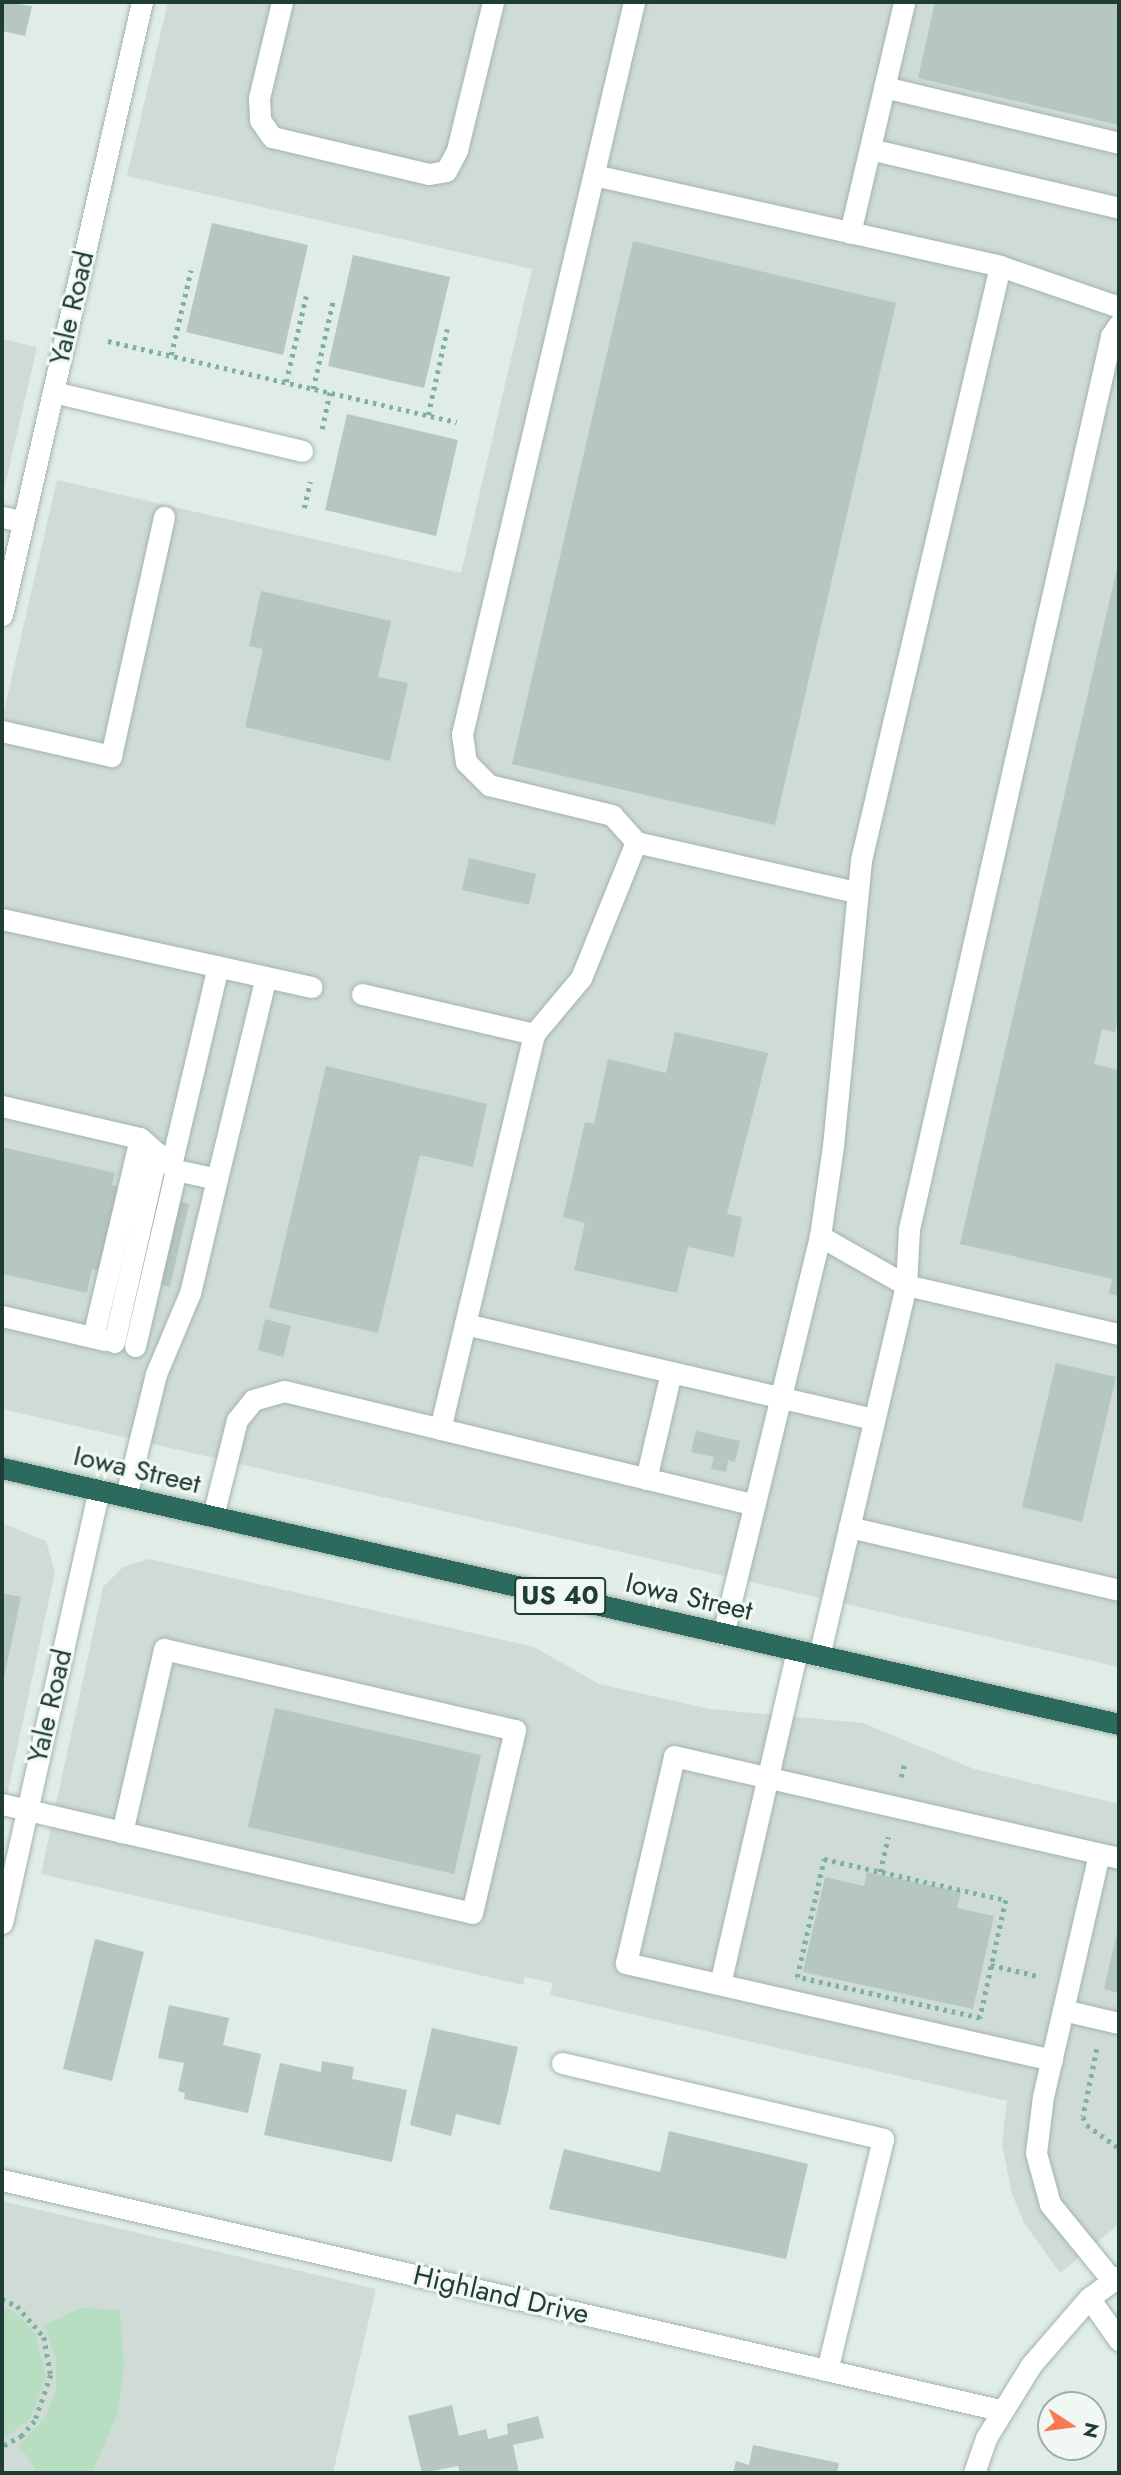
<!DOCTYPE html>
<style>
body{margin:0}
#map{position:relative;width:1121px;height:2475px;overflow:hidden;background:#e0ece6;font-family:Jost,sans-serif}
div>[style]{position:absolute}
.built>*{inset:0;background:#cedcd5}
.green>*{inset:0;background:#b8dec2}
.building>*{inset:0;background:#b5c7bf}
.path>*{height:4.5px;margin-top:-2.25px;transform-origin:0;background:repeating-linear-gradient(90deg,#7fb1a1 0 3.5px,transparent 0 8.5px)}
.roads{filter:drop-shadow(0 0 2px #a3b4ad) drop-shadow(0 0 2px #a3b4ad)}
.lane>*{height:21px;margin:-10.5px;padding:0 10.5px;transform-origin:10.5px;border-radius:10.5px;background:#fff}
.street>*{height:21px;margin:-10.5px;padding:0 10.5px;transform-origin:10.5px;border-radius:10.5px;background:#fff}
.secondary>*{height:21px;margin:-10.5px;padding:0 10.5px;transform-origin:10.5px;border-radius:10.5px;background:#fff}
.highway>*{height:21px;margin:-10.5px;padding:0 10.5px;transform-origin:10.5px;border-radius:10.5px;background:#2b6a5d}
span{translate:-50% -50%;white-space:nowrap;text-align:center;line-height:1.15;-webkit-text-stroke:6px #f1f8f4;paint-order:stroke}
.shield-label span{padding:2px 5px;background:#f1f8f4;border:2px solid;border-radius:5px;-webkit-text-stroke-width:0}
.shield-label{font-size:26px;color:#203d35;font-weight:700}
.street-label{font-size:28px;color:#203d35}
.frame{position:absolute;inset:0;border:4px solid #203d35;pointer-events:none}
.north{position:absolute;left:1037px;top:2391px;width:70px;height:70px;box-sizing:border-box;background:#f1f8f4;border:2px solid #9dada8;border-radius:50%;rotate:103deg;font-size:19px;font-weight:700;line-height:28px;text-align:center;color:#203d35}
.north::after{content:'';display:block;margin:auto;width:24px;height:32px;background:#f87a52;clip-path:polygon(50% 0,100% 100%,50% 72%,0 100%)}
</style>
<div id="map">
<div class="built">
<i style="clip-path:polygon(168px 2px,1119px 2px,1119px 1667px,2px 1409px,2px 720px,57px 480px,461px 573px,532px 269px,127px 176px)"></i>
<i style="clip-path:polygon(2px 339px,37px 347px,2px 498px)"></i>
<i style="clip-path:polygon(2px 1523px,46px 1541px,55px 1572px,2px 1819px)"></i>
<i style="clip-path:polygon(149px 1559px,534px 1647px,599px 1684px,710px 1709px,863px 1723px,974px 1769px,1119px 1804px,1119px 2224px,1060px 2273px,1024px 2223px,1011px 2191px,1002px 2142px,1007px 2101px,550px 1995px,553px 1983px,525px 1977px,523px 1985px,41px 1874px,103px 1587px,123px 1567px)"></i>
<i style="clip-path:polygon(2px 2201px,376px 2289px,333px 2473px,2px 2473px)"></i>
</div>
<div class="green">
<i style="clip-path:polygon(2px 2305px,22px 2318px,36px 2335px,46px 2377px,30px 2419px,2px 2440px)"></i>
<i style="clip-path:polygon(81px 2308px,120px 2310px,124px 2368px,117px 2415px,92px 2473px,38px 2473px,19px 2445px,45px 2418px,56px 2390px,56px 2359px,44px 2325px)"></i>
</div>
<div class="building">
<i style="clip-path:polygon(2px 2px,32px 6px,25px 36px,2px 31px)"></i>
<i style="clip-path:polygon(935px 2px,1119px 2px,1119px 125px,918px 78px)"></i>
<i style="clip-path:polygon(212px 223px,308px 245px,283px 355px,186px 332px)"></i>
<i style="clip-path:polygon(633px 241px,896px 303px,775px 825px,512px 764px)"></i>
<i style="clip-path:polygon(353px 255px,450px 277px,424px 388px,328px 366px)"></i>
<i style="clip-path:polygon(347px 414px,458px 440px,436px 536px,325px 510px)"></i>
<i style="clip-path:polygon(1119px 560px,1119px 1013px,1115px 1032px,1102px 1029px,1094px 1064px,1119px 1070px,1119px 1296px,1109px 1294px,1112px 1279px,960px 1244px)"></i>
<i style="clip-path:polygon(261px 591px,391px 621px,378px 677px,408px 683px,390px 761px,245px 727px,263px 649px,249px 646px)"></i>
<i style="clip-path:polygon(469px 858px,536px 874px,529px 905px,462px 890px)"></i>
<i style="clip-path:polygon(675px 1032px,768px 1053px,727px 1214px,742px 1217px,734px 1257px,688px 1247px,677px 1293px,574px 1270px,585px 1223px,563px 1217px,585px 1122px,594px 1124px,608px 1059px,666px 1073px)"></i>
<i style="clip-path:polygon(326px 1066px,487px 1104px,473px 1167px,420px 1155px,378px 1333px,269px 1308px)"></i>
<i style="clip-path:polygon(2px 1147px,115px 1173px,112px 1185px,189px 1204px,170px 1287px,92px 1269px,87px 1293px,2px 1274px)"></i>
<i style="clip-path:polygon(265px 1319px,291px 1326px,283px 1357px,258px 1350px)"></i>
<i style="clip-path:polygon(1056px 1363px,1116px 1377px,1082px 1522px,1022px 1507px)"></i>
<i style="clip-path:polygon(696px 1431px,740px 1441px,735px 1462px,728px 1460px,726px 1472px,711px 1469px,714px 1457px,691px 1452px)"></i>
<i style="clip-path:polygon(2px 1593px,21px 1597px,3px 1683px,2px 1683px)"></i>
<i style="clip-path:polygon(275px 1708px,481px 1755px,454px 1874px,248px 1827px)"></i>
<i style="clip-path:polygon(867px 1872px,961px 1892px,957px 1908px,994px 1916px,973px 2009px,803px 1972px,825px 1877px,864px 1886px)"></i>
<i style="clip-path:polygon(1118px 1928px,1119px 1928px,1119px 1993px,1104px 1989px)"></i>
<i style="clip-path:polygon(95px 1939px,144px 1952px,112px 2081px,63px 2069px)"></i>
<i style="clip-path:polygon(169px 2005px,229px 2018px,223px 2045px,261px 2054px,248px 2113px,184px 2099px,185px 2093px,178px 2091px,184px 2063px,158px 2058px)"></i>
<i style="clip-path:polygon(432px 2028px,518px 2047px,500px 2125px,456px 2114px,451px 2136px,410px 2125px)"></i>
<i style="clip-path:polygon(322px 2061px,354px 2067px,352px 2079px,407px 2090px,392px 2162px,264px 2135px,280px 2063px,321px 2072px)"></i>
<i style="clip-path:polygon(669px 2131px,808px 2164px,786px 2259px,549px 2209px,564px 2149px,660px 2172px)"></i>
<i style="clip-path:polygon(452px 2405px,459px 2436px,486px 2429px,488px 2439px,508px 2434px,507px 2424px,538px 2416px,544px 2438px,513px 2445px,519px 2473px,460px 2473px,458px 2466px,422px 2473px,408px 2416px)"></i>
<i style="clip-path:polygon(753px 2445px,839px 2463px,837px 2473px,733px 2473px,736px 2461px,749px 2465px)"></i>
</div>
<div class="path">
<i style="left:108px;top:341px;width:358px;rotate:13.1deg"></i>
<i style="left:171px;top:355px;width:87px;rotate:-76.8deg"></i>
<i style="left:286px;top:382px;width:88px;rotate:-76.9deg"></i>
<i style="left:313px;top:389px;width:90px;rotate:-77.2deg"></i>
<i style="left:428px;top:415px;width:88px;rotate:-77.5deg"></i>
<i style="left:322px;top:429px;width:38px;rotate:-78deg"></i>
<i style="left:304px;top:508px;width:27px;rotate:-77deg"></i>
<i style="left:901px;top:1777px;width:16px;rotate:-76deg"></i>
<i style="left:824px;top:1859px;width:187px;rotate:12.7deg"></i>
<i style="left:1006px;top:1900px;width:121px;rotate:102.4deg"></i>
<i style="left:980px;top:2018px;width:188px;rotate:-167.4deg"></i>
<i style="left:797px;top:1977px;width:121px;rotate:-77.1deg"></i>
<i style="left:880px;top:1872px;width:36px;rotate:-77deg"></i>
<i style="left:991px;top:1965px;width:48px;rotate:13.2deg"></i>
<i style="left:1097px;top:2049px;width:69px;rotate:101.6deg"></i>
<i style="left:1083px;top:2117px;width:9px;rotate:63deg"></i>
<i style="left:1087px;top:2125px;width:39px;rotate:36deg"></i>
<i style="left:2px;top:2299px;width:17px;rotate:25deg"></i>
<i style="left:17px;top:2306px;width:41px;rotate:48.9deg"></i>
<i style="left:44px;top:2337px;width:39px;rotate:80deg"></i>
<i style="left:51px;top:2375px;width:49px;rotate:109.2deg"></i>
<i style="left:35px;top:2421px;width:20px;rotate:131deg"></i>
<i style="left:22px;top:2436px;width:23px;rotate:151deg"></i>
</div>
<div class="roads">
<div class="lane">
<i style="left:282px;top:2px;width:99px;rotate:103.5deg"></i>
<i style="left:259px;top:98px;width:22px;rotate:87deg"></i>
<i style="left:260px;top:120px;width:21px;rotate:55deg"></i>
<i style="left:272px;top:137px;width:161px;rotate:13.3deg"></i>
<i style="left:429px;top:174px;width:17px;rotate:-10deg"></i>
<i style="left:446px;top:171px;width:24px;rotate:-62deg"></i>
<i style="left:457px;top:150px;width:152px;rotate:-76.3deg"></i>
<i style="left:634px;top:2px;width:752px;rotate:103.22deg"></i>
<i style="left:462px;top:734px;width:28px;rotate:82deg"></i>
<i style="left:466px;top:762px;width:33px;rotate:45deg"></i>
<i style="left:489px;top:785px;width:127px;rotate:13.7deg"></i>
<i style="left:612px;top:815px;width:36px;rotate:48deg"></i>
<i style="left:884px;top:87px;width:242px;rotate:13.4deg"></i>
<i style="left:870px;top:149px;width:256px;rotate:13.3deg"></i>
<i style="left:594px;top:175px;width:416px;rotate:12.6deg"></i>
<i style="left:1000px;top:266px;width:126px;rotate:19deg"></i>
<i style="left:850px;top:233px;width:237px;rotate:-76.8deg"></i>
<i style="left:53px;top:392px;width:256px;rotate:13.3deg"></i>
<i style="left:2px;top:517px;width:21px;rotate:11deg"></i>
<i style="left:2px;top:731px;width:112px;rotate:12.9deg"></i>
<i style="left:111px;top:756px;width:245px;rotate:-77.5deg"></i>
<i style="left:2px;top:919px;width:317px;rotate:12.4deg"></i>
<i style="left:362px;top:994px;width:177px;rotate:13.1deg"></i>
<i style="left:2px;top:1106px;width:142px;rotate:13.1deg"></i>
<i style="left:140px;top:1138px;width:48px;rotate:41.6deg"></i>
<i style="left:176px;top:1170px;width:42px;rotate:12.4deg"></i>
<i style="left:217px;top:1179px;width:117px;rotate:103.3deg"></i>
<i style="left:190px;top:1293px;width:88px;rotate:112.8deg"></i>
<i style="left:156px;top:1374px;width:126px;rotate:103.8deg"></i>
<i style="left:171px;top:1165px;width:204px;rotate:-76.7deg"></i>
<i style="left:217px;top:1179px;width:208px;rotate:-76.4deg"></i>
<i style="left:820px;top:1236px;width:99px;rotate:29.7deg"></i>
<i style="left:906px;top:1285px;width:219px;rotate:13deg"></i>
<i style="left:2px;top:1316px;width:106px;rotate:13.1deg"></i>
<i style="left:465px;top:1324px;width:298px;rotate:-76.6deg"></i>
<i style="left:534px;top:1034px;width:73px;rotate:-50deg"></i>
<i style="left:581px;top:978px;width:147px;rotate:-68deg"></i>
<i style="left:636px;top:842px;width:226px;rotate:12.8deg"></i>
<i style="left:93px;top:1337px;width:204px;rotate:-76.7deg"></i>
<i style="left:114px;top:1342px;width:194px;rotate:-77.2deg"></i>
<i style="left:135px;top:1346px;width:181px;rotate:-76.9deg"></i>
<i style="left:440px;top:1429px;width:108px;rotate:-76.6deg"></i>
<i style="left:465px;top:1324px;width:420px;rotate:13.1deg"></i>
<i style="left:646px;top:1479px;width:110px;rotate:-76.8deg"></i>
<i style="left:213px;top:1516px;width:99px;rotate:-76deg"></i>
<i style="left:237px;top:1420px;width:26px;rotate:-51deg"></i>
<i style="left:253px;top:1400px;width:32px;rotate:-16deg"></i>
<i style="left:284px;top:1391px;width:484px;rotate:13.6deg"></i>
<i style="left:849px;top:1527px;width:277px;rotate:13.1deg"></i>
<i style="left:723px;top:1634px;width:410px;rotate:-76.3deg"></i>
<i style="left:820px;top:1236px;width:91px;rotate:-81.8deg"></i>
<i style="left:833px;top:1146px;width:287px;rotate:-84.4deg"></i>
<i style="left:861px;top:860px;width:610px;rotate:-76.83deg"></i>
<i style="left:819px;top:1656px;width:381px;rotate:-76.8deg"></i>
<i style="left:906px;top:1285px;width:56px;rotate:-86.9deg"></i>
<i style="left:909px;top:1229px;width:916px;rotate:-77.25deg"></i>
<i style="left:1111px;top:336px;width:14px;rotate:-56deg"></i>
<i style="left:2px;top:1804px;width:123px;rotate:13.1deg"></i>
<i style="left:122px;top:1832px;width:359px;rotate:13deg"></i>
<i style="left:472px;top:1913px;width:188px;rotate:-76.8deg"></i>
<i style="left:515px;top:1730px;width:360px;rotate:-167deg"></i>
<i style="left:164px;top:1649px;width:188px;rotate:102.9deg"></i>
<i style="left:1099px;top:1854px;width:248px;rotate:103deg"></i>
<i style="left:1043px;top:2096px;width:57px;rotate:97deg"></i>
<i style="left:1036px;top:2153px;width:53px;rotate:74.6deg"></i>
<i style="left:1050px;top:2204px;width:98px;rotate:50.8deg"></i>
<i style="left:720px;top:1984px;width:342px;rotate:-77deg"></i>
<i style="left:1063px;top:2010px;width:57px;rotate:13.1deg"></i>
<i style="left:1052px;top:2060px;width:437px;rotate:-167.2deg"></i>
<i style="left:626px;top:1963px;width:212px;rotate:-76.9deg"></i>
<i style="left:674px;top:1756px;width:457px;rotate:12.9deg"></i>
<i style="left:562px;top:2063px;width:330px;rotate:13.3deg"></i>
<i style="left:883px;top:2139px;width:238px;rotate:103.6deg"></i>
</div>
<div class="street">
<i style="left:2px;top:615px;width:629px;rotate:-77.14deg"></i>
<i style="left:2px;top:1923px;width:444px;rotate:-77.4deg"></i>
<i style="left:2px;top:2180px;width:1024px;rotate:12.98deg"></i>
<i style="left:1089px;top:2298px;width:52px;rotate:54.5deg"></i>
</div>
<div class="secondary">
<i style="left:974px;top:2473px;width:37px;rotate:-71deg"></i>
<i style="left:986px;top:2438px;width:86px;rotate:-58.3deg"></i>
<i style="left:1031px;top:2365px;width:89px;rotate:-49.1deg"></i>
<i style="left:1089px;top:2298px;width:37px;rotate:-36deg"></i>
</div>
<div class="highway">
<i style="left:2px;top:1468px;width:1146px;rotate:12.91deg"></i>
</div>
</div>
<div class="shield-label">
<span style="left:560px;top:1596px">US 40</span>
</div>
<div class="street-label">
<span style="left:72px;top:308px;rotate:-77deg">Yale Road</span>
<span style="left:137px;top:1470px;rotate:13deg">Iowa Street</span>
<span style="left:689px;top:1597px;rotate:13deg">Iowa Street</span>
<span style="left:50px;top:1706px;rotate:-77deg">Yale Road</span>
<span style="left:501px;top:2295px;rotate:13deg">Highland Drive</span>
</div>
<div class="frame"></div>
<div class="north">N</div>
</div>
